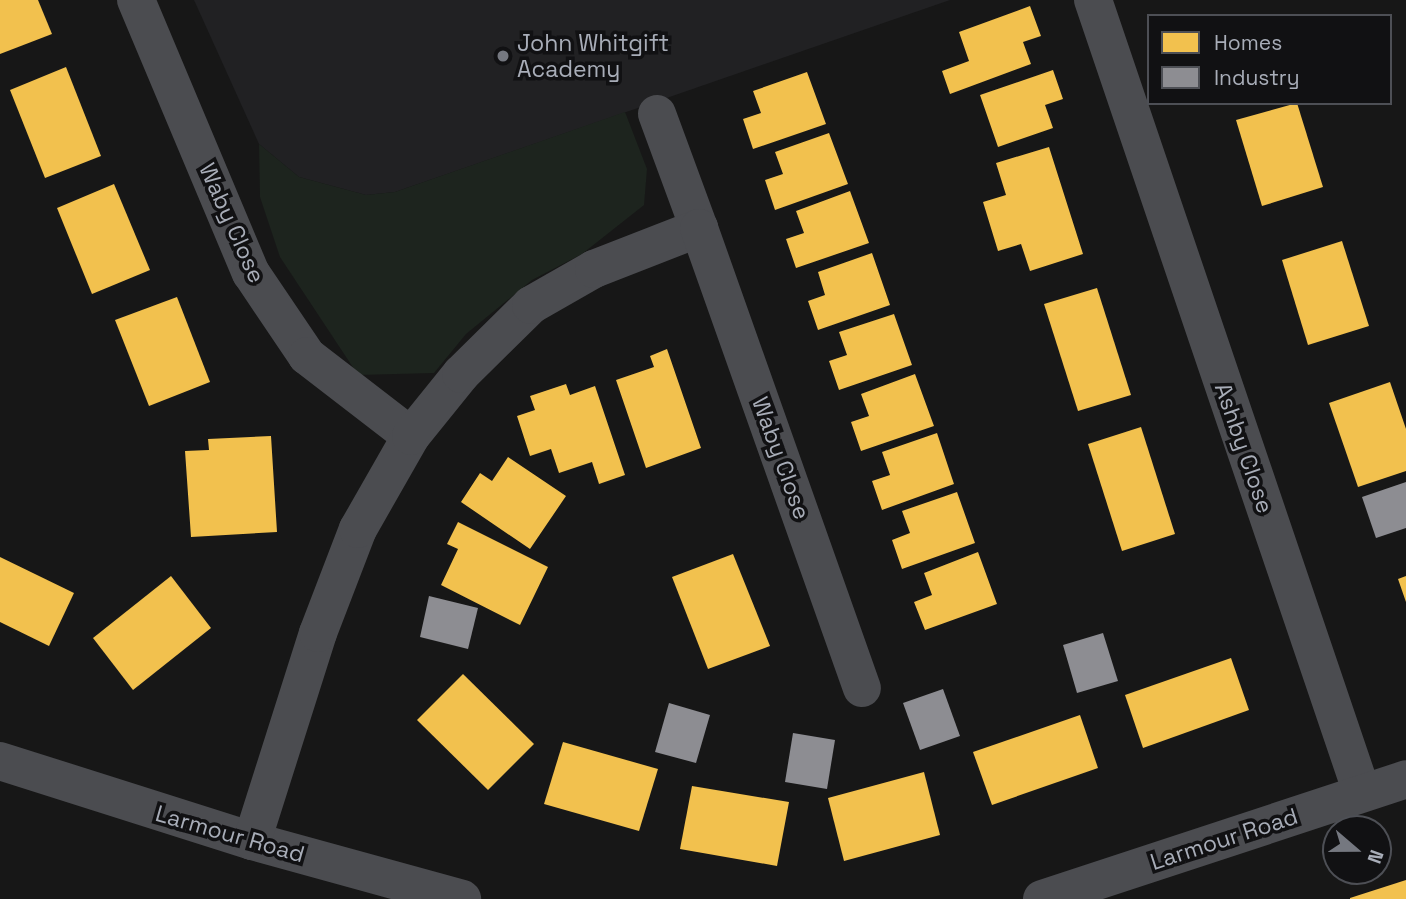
<!DOCTYPE html>
<style>
body{margin:0}
#map{position:relative;width:1406px;height:899px;overflow:hidden;background:#171717;font-family:"Space Grotesk",sans-serif}
div>[style]{position:absolute}
.built>*{inset:0;background:#212123}
.green>*{inset:0;background:#1d241e}
.homes>*{inset:0;background:#f2c14e}
.industry>*{inset:0;background:#8d8d92}
.minor>*{height:38px;margin:-19px;padding:0 19px;transform-origin:19px;border-radius:19px;background:#4b4c50}
.dots>*{width:19px;height:19px;translate:-50% -50%;box-sizing:border-box;border:4px solid #111113;border-radius:50%}
span{translate:-50% -50%;white-space:nowrap;text-align:center;line-height:1.15;-webkit-text-stroke:7px #111113;paint-order:stroke}
.poi-label{font-size:23px;color:#a8adb8}
.left{translate:0 -50%;text-align:left}
.street-label{font-size:23px;color:#a8adb8}
.legend{position:absolute;left:1147px;top:14px;width:245px;height:91px;box-sizing:border-box;background:#111113;border:2px solid #4d4f55;margin:0;padding:9px 12px;list-style:none;font-size:21px;color:#a8adb8}
.legend li{display:flex;align-items:center;gap:14px;height:35px}
.legend b{width:35px;border:2px solid #4d4f55}
.north{position:absolute;left:1322px;top:815px;width:70px;height:70px;box-sizing:border-box;background:#111113;border:2px solid #4d4f55;border-radius:50%;rotate:110deg;font-size:19px;font-weight:700;line-height:28px;text-align:center;color:#a8adb8}
.north::after{content:'';display:block;margin:auto;width:24px;height:32px;background:#757880;clip-path:polygon(50% 0,100% 100%,50% 72%,0 100%)}
</style>
<div id="map">
<div class="built">
<i style="clip-path:polygon(194px 0,950px 0,395px 192px,366px 195px,299px 177px,259px 144px)"></i>
</div>
<div class="green">
<i style="clip-path:polygon(625px 112px,647px 169px,644px 205px,582px 254px,532px 280px,466px 334px,434px 373px,358px 375px,280px 257px,260px 197px,259px 144px,299px 177px,366px 195px,395px 192px)"></i>
</div>
<div class="homes">
<i style="clip-path:polygon(0 0,38px 0,52px 34px,0 54px)"></i>
<i style="clip-path:polygon(1030px 6px,1041px 36px,1023px 42px,1031px 64px,950px 94px,942px 71px,969px 61px,959px 32px)"></i>
<i style="clip-path:polygon(66px 67px,101px 156px,45px 178px,10px 90px)"></i>
<i style="clip-path:polygon(1053px 70px,1063px 99px,1045px 105px,1053px 128px,998px 147px,980px 95px)"></i>
<i style="clip-path:polygon(807px 72px,826px 124px,753px 149px,743px 119px,761px 113px,753px 91px)"></i>
<i style="clip-path:polygon(1297px 103px,1323px 187px,1262px 206px,1236px 120px)"></i>
<i style="clip-path:polygon(829px 133px,848px 184px,775px 210px,765px 180px,783px 174px,775px 152px)"></i>
<i style="clip-path:polygon(1049px 147px,1083px 254px,1030px 271px,1021px 244px,998px 251px,983px 202px,1006px 195px,996px 163px)"></i>
<i style="clip-path:polygon(114px 184px,150px 270px,92px 294px,57px 208px)"></i>
<i style="clip-path:polygon(850px 191px,869px 243px,796px 268px,786px 239px,804px 233px,796px 211px)"></i>
<i style="clip-path:polygon(1342px 241px,1369px 326px,1308px 345px,1282px 260px)"></i>
<i style="clip-path:polygon(872px 253px,890px 305px,818px 330px,808px 301px,825px 295px,818px 272px)"></i>
<i style="clip-path:polygon(1097px 288px,1131px 395px,1078px 411px,1044px 304px)"></i>
<i style="clip-path:polygon(177px 297px,210px 382px,149px 406px,115px 320px)"></i>
<i style="clip-path:polygon(894px 314px,912px 365px,839px 390px,829px 361px,847px 355px,839px 332px)"></i>
<i style="clip-path:polygon(667px 349px,701px 448px,646px 468px,616px 380px,654px 367px,650px 356px)"></i>
<i style="clip-path:polygon(915px 374px,934px 426px,861px 451px,851px 422px,869px 416px,861px 394px)"></i>
<i style="clip-path:polygon(1390px 382px,1406px 429px,1406px 471px,1358px 487px,1329px 403px)"></i>
<i style="clip-path:polygon(566px 384px,570px 395px,595px 386px,625px 475px,599px 484px,592px 462px,559px 473px,551px 449px,530px 456px,517px 416px,535px 410px,530px 396px)"></i>
<i style="clip-path:polygon(1141px 427px,1175px 534px,1122px 551px,1088px 444px)"></i>
<i style="clip-path:polygon(937px 433px,954px 484px,882px 510px,872px 481px,890px 475px,882px 452px)"></i>
<i style="clip-path:polygon(271px 436px,277px 532px,191px 537px,185px 451px,209px 450px,208px 439px)"></i>
<i style="clip-path:polygon(508px 457px,566px 496px,530px 549px,461px 502px,480px 473px,492px 481px)"></i>
<i style="clip-path:polygon(957px 492px,975px 543px,902px 569px,892px 540px,910px 533px,902px 511px)"></i>
<i style="clip-path:polygon(458px 522px,548px 567px,520px 625px,441px 585px,458px 549px,447px 544px)"></i>
<i style="clip-path:polygon(978px 552px,997px 604px,925px 630px,914px 602px,932px 595px,924px 573px)"></i>
<i style="clip-path:polygon(733px 554px,770px 646px,708px 669px,672px 577px)"></i>
<i style="clip-path:polygon(0 557px,74px 593px,49px 646px,0 622px)"></i>
<i style="clip-path:polygon(171px 576px,211px 628px,133px 690px,93px 638px)"></i>
<i style="clip-path:polygon(1406px 576px,1406px 602px,1398px 579px)"></i>
<i style="clip-path:polygon(1231px 658px,1249px 710px,1143px 748px,1125px 695px)"></i>
<i style="clip-path:polygon(463px 674px,534px 744px,488px 790px,417px 720px)"></i>
<i style="clip-path:polygon(1080px 715px,1098px 768px,992px 805px,973px 752px)"></i>
<i style="clip-path:polygon(563px 742px,658px 769px,639px 831px,544px 804px)"></i>
<i style="clip-path:polygon(924px 772px,940px 835px,844px 861px,828px 798px)"></i>
<i style="clip-path:polygon(692px 786px,789px 802px,777px 866px,680px 849px)"></i>
<i style="clip-path:polygon(1406px 880px,1406px 899px,1350px 899px,1350px 898px)"></i>
</div>
<div class="industry">
<i style="clip-path:polygon(1406px 482px,1406px 528px,1376px 538px,1362px 497px)"></i>
<i style="clip-path:polygon(429px 596px,478px 608px,468px 649px,420px 637px)"></i>
<i style="clip-path:polygon(1103px 633px,1118px 681px,1077px 693px,1063px 645px)"></i>
<i style="clip-path:polygon(943px 689px,960px 736px,920px 750px,903px 703px)"></i>
<i style="clip-path:polygon(669px 703px,710px 715px,696px 763px,655px 752px)"></i>
<i style="clip-path:polygon(793px 733px,835px 740px,827px 789px,785px 782px)"></i>
</div>
<div class="minor">
<i style="left:136px;top:0;width:296px;rotate:67.2deg"></i>
<i style="left:251px;top:273px;width:100px;rotate:56deg"></i>
<i style="left:307px;top:356px;width:131px;rotate:37.6deg"></i>
<i style="left:1093px;top:0;width:837px;rotate:71.26deg"></i>
<i style="left:657px;top:114px;width:121px;rotate:69.8deg"></i>
<i style="left:0;top:761px;width:264px;rotate:17.6deg"></i>
<i style="left:252px;top:841px;width:218px;rotate:15.4deg"></i>
<i style="left:252px;top:841px;width:218px;rotate:-72.4deg"></i>
<i style="left:318px;top:633px;width:111px;rotate:-69deg"></i>
<i style="left:358px;top:529px;width:107px;rotate:-60.3deg"></i>
<i style="left:411px;top:436px;width:80px;rotate:-51.1deg"></i>
<i style="left:461px;top:374px;width:98px;rotate:-44.6deg"></i>
<i style="left:531px;top:305px;width:73px;rotate:-29.7deg"></i>
<i style="left:594px;top:269px;width:113px;rotate:-21.3deg"></i>
<i style="left:699px;top:228px;width:488px;rotate:70.5deg"></i>
<i style="left:1042px;top:899px;width:383px;rotate:-18.2deg"></i>
</div>
<div class="dots">
<i style="left:503px;top:56px;background:#757880"></i>
</div>
<div class="poi-label">
<span class="left" style="left:517px;top:56px">John Whitgift<br>Academy</span>
</div>
<div class="street-label">
<span style="left:232px;top:223px;rotate:66deg">Waby Close</span>
<span style="left:1244px;top:448px;rotate:71deg">Ashby Close</span>
<span style="left:781px;top:458px;rotate:70deg">Waby Close</span>
<span style="left:230px;top:834px;rotate:16deg">Larmour Road</span>
<span style="left:1224px;top:839px;rotate:-18deg">Larmour Road</span>
</div>
<ul class="legend">
<li><b style="height:19px;background:#f2c14e"></b>Homes</li>
<li><b style="height:19px;background:#8d8d92"></b>Industry</li>
</ul>
<div class="north">N</div>
</div>
